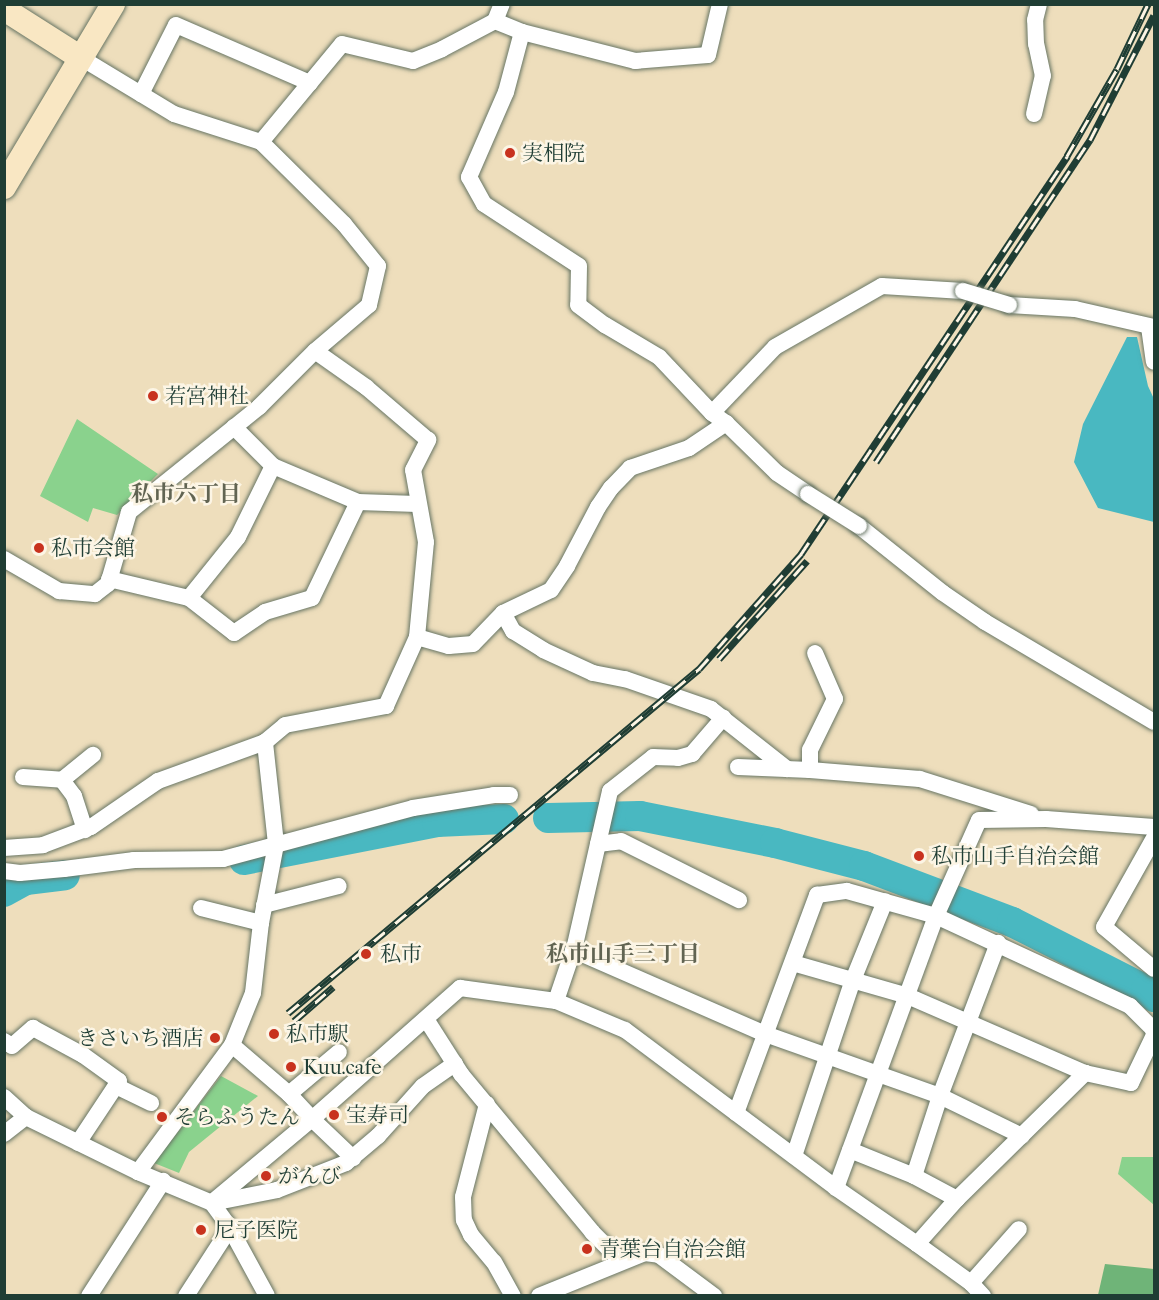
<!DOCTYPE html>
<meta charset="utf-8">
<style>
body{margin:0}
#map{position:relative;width:1159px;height:1300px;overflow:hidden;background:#eedebc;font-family:"IM FELL French Canon","Noto Serif JP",serif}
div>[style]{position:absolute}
.green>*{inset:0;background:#8ad28d}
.forest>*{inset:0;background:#6fb478}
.water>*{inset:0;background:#49b8c1}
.river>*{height:30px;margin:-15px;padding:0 15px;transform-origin:15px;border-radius:15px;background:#49b8c1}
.roads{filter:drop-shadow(0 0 2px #677564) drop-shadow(0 0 2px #677564)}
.street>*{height:16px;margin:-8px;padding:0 8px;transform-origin:8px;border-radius:8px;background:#fff}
.secondary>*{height:24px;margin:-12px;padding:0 12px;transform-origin:12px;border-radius:12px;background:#f9e7c3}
.rail>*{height:7px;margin-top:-3.5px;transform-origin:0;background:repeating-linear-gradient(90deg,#fcf5e5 0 14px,#1f3d34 0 28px);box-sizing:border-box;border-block:2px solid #1f3d34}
.bridges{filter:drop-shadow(0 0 2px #677564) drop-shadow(0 0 2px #677564)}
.street-bridge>*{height:16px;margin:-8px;padding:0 8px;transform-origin:8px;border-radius:8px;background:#fff}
.dots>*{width:16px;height:16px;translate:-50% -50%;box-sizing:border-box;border:3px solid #fcf5e5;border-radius:50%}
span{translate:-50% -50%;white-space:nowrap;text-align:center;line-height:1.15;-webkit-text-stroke:5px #fcf5e5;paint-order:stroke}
.poi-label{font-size:21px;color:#1f3d34}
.left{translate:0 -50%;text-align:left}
.right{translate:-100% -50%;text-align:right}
.neighbourhood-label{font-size:22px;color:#616452;font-weight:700}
.frame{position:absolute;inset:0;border:6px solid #1f3d34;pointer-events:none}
</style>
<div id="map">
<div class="green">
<i style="clip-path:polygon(77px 419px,158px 474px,117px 515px,93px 508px,88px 522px,40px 496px)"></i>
<i style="clip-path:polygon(221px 1076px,258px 1096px,189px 1152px,179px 1173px,154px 1163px)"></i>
<i style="clip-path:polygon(1122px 1157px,1154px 1157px,1154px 1205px,1118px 1174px)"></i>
</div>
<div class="forest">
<i style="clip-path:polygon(1105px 1264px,1154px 1269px,1154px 1295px,1098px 1295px)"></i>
</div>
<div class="water">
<i style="clip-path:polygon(1127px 337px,1137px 337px,1148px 386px,1154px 399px,1154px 522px,1098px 508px,1074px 462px,1083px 424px)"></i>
</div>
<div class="river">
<i style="left:548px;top:818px;width:92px;rotate:-1.2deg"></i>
<i style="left:640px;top:816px;width:138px;rotate:11.3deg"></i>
<i style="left:775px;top:843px;width:92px;rotate:14.5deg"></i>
<i style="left:864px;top:866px;width:158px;rotate:20.7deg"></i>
<i style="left:1012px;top:922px;width:150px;rotate:26.9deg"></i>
<i style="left:1146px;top:990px;width:11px;rotate:41deg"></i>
<i style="left:244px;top:860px;width:197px;rotate:-11.1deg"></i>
<i style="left:437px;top:822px;width:67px;rotate:-2.6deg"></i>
<i style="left:4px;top:892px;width:25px;rotate:-29deg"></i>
<i style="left:26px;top:880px;width:39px;rotate:-7deg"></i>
</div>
<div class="roads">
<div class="street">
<i style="left:495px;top:21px;width:18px;rotate:-68deg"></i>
<i style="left:522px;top:32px;width:62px;rotate:104.9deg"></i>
<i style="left:506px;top:92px;width:93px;rotate:113.5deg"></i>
<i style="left:469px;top:177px;width:31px;rotate:61deg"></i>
<i style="left:484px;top:204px;width:113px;rotate:33.1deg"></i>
<i style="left:579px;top:266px;width:39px;rotate:91deg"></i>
<i style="left:578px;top:305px;width:34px;rotate:37deg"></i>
<i style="left:605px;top:325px;width:63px;rotate:30.7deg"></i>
<i style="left:659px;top:357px;width:77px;rotate:46.6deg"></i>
<i style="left:712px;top:413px;width:17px;rotate:36deg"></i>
<i style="left:726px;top:423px;width:71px;rotate:44.4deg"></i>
<i style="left:777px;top:473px;width:37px;rotate:34deg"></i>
<i style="left:141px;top:94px;width:77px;rotate:-63.1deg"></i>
<i style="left:176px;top:25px;width:146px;rotate:23.4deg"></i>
<i style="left:1034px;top:114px;width:39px;rotate:-77deg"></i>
<i style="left:1043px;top:76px;width:33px;rotate:-102deg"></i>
<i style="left:1036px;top:44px;width:24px;rotate:-92deg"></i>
<i style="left:1035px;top:20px;width:16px;rotate:-76deg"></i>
<i style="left:261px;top:142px;width:127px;rotate:-50.4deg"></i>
<i style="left:342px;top:44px;width:73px;rotate:13.5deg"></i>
<i style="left:413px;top:61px;width:31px;rotate:-22deg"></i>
<i style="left:442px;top:49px;width:60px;rotate:-27.8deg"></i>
<i style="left:495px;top:21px;width:29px;rotate:22deg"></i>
<i style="left:522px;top:32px;width:117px;rotate:14.4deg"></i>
<i style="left:635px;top:61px;width:73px;rotate:-4.7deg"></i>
<i style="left:708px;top:55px;width:52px;rotate:-76.8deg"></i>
<i style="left:1009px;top:305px;width:66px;rotate:3.5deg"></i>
<i style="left:1075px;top:309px;width:81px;rotate:12.8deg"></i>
<i style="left:1149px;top:327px;width:35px;rotate:82deg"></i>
<i style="left:712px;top:413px;width:91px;rotate:-46.3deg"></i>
<i style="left:775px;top:347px;width:123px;rotate:-29.7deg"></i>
<i style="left:882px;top:286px;width:81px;rotate:3.5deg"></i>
<i style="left:234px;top:427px;width:55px;rotate:45deg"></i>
<i style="left:273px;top:466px;width:92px;rotate:23deg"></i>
<i style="left:358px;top:502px;width:59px;rotate:1.9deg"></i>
<i style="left:859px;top:526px;width:107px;rotate:38.6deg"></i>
<i style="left:943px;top:593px;width:51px;rotate:34.6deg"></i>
<i style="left:985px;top:622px;width:196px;rotate:30.6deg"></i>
<i style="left:4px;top:559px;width:64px;rotate:30.2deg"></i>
<i style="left:59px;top:591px;width:36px;rotate:5deg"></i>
<i style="left:95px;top:594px;width:16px;rotate:-38deg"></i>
<i style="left:108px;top:584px;width:75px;rotate:-73.7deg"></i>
<i style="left:129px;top:512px;width:167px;rotate:-38.9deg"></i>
<i style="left:259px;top:407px;width:79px;rotate:-45deg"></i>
<i style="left:315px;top:351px;width:71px;rotate:-40.4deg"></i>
<i style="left:369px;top:305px;width:40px;rotate:-77deg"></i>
<i style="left:378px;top:266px;width:54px;rotate:-129deg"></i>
<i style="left:344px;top:224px;width:117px;rotate:-135.3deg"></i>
<i style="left:261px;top:142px;width:91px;rotate:-162.2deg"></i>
<i style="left:174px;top:114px;width:109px;rotate:-148.9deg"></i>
<i style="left:109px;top:579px;width:82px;rotate:13.4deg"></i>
<i style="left:189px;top:598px;width:57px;rotate:37.9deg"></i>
<i style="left:234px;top:633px;width:37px;rotate:-34deg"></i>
<i style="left:265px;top:612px;width:49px;rotate:-16.6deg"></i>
<i style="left:312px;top:598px;width:106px;rotate:-64.4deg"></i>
<i style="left:189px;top:598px;width:78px;rotate:-51.2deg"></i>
<i style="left:238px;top:537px;width:79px;rotate:-63.8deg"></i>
<i style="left:503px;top:613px;width:21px;rotate:61deg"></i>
<i style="left:513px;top:631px;width:36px;rotate:32deg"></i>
<i style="left:543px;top:650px;width:55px;rotate:24.7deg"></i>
<i style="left:593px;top:673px;width:33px;rotate:11deg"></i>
<i style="left:625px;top:679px;width:91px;rotate:19.2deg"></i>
<i style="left:711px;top:709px;width:97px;rotate:38.3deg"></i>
<i style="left:417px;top:637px;width:33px;rotate:16deg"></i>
<i style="left:449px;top:646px;width:24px;rotate:-5deg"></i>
<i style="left:473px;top:644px;width:43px;rotate:-45.9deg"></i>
<i style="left:503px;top:613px;width:53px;rotate:-25.6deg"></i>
<i style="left:551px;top:590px;width:29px;rotate:-56deg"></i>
<i style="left:567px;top:566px;width:67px;rotate:-62.3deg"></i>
<i style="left:598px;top:507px;width:23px;rotate:-56deg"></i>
<i style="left:611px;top:488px;width:28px;rotate:-46deg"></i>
<i style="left:630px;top:468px;width:62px;rotate:-18.7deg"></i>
<i style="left:689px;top:448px;width:45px;rotate:-34deg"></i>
<i style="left:738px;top:767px;width:72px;rotate:2.4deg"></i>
<i style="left:810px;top:770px;width:20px;rotate:-90deg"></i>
<i style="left:810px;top:750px;width:57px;rotate:-63.9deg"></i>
<i style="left:835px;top:699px;width:50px;rotate:-113.5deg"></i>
<i style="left:810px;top:770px;width:110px;rotate:4.7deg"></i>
<i style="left:920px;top:779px;width:116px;rotate:17.5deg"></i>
<i style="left:23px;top:777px;width:39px;rotate:4deg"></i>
<i style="left:62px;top:780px;width:20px;rotate:53deg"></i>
<i style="left:74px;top:796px;width:36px;rotate:72deg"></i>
<i style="left:62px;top:780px;width:40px;rotate:-39deg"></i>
<i style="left:1154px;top:838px;width:102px;rotate:119.3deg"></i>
<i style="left:1104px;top:927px;width:65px;rotate:40deg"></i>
<i style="left:598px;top:844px;width:23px;rotate:-7deg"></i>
<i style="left:621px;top:841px;width:132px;rotate:26.6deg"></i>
<i style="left:4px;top:848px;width:39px;rotate:-4deg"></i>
<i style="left:43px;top:845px;width:51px;rotate:-20.6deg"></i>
<i style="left:91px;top:827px;width:81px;rotate:-34.5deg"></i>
<i style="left:158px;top:781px;width:114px;rotate:-20deg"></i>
<i style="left:4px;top:871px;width:16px;rotate:7deg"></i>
<i style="left:20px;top:873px;width:44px;rotate:-5.2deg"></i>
<i style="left:64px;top:869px;width:71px;rotate:-7.3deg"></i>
<i style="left:134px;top:860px;width:89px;rotate:-0.6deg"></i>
<i style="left:223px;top:859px;width:197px;rotate:-15deg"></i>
<i style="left:413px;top:808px;width:82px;rotate:-9.1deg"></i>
<i style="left:494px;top:795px;width:16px"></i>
<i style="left:264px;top:905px;width:77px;rotate:-14.2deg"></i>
<i style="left:201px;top:908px;width:62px;rotate:14deg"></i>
<i style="left:573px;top:950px;width:210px;rotate:23.6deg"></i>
<i style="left:765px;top:1034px;width:186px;rotate:19.5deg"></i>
<i style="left:940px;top:1096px;width:91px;rotate:26deg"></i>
<i style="left:556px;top:1001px;width:59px;rotate:-71.3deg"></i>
<i style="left:575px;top:945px;width:158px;rotate:-77.2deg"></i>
<i style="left:610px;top:791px;width:55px;rotate:-38.3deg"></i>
<i style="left:653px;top:757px;width:25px;rotate:2deg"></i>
<i style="left:678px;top:758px;width:15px;rotate:-16deg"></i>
<i style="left:692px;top:754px;width:48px;rotate:-49.3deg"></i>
<i style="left:426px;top:1019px;width:65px;rotate:57.5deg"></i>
<i style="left:461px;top:1074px;width:205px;rotate:50.3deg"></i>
<i style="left:592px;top:1232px;width:41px;rotate:45deg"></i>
<i style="left:4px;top:1041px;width:9px;rotate:32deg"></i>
<i style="left:12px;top:1046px;width:28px;rotate:-41deg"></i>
<i style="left:33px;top:1028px;width:57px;rotate:28.4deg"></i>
<i style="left:83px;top:1055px;width:44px;rotate:35.8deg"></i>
<i style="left:119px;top:1081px;width:74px;rotate:123.5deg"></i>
<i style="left:232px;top:1045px;width:75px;rotate:40.7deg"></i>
<i style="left:289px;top:1094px;width:34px;rotate:47deg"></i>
<i style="left:312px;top:1119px;width:198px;rotate:-41.5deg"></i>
<i style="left:460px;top:988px;width:97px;rotate:7.7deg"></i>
<i style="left:556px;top:1001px;width:75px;rotate:22.8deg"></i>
<i style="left:625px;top:1030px;width:264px;rotate:36.8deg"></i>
<i style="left:836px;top:1188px;width:98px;rotate:34.7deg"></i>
<i style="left:917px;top:1244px;width:60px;rotate:-48.4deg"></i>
<i style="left:957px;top:1199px;width:180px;rotate:-44.5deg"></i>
<i style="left:1085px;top:1073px;width:193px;rotate:-156.5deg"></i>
<i style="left:908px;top:996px;width:120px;rotate:-164deg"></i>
<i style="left:1085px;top:1073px;width:47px;rotate:12.3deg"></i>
<i style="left:1131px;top:1083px;width:53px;rotate:-64.4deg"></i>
<i style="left:116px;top:1086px;width:39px;rotate:26deg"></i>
<i style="left:289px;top:1094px;width:65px;rotate:-40deg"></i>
<i style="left:4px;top:1097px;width:30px;rotate:42deg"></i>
<i style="left:26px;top:1117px;width:125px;rotate:26.2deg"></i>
<i style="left:138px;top:1172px;width:80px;rotate:22.7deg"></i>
<i style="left:212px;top:1203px;width:31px;rotate:54deg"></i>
<i style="left:230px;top:1228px;width:81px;rotate:122.9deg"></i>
<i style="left:487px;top:1104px;width:96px;rotate:104.5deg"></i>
<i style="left:463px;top:1197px;width:23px;rotate:88deg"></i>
<i style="left:464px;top:1220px;width:17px;rotate:65deg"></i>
<i style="left:471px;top:1235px;width:35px;rotate:50deg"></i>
<i style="left:494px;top:1262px;width:39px;rotate:61deg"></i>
<i style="left:736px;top:1113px;width:233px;rotate:-69.6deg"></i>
<i style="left:817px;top:895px;width:30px;rotate:-8deg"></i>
<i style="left:847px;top:891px;width:92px;rotate:15.7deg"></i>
<i style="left:936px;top:916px;width:214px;rotate:24.9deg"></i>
<i style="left:1130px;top:1006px;width:33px;rotate:45deg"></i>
<i style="left:1153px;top:1029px;width:5px;rotate:79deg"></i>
<i style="left:4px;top:1134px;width:28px;rotate:-38deg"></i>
<i style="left:850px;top:1150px;width:69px;rotate:22.1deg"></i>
<i style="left:914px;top:1176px;width:49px;rotate:28.1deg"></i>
<i style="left:794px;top:1156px;width:186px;rotate:-71.5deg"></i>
<i style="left:853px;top:980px;width:85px;rotate:-67.9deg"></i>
<i style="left:138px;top:1172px;width:158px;rotate:-53.5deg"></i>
<i style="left:232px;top:1045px;width:56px;rotate:-68deg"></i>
<i style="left:253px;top:993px;width:70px;rotate:-83.5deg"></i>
<i style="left:261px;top:923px;width:80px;rotate:-79.2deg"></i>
<i style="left:276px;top:844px;width:103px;rotate:-96.2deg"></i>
<i style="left:265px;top:742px;width:26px;rotate:-40deg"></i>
<i style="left:285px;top:725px;width:103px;rotate:-10.7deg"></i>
<i style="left:386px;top:706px;width:76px;rotate:-65.8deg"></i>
<i style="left:417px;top:637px;width:95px;rotate:-84.6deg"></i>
<i style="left:426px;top:542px;width:73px;rotate:-100.2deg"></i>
<i style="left:413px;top:470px;width:34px;rotate:-63deg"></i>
<i style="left:428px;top:440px;width:82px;rotate:-139.5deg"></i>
<i style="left:366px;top:387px;width:62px;rotate:-144.8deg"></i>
<i style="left:914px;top:1176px;width:84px;rotate:-72deg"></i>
<i style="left:940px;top:1096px;width:164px;rotate:-69.2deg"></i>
<i style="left:836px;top:1188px;width:290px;rotate:-69.8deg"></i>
<i style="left:936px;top:916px;width:105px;rotate:-65.9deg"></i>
<i style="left:979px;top:820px;width:67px;rotate:-0.9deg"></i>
<i style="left:1046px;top:819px;width:108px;rotate:4.2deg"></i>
<i style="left:215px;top:1200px;width:126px;rotate:-39.9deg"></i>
<i style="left:312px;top:1119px;width:57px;rotate:43.6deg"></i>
<i style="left:212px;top:1203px;width:66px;rotate:-11.3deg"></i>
<i style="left:277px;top:1190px;width:74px;rotate:-21.4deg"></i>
<i style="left:346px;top:1163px;width:42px;rotate:-40.2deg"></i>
<i style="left:378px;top:1136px;width:67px;rotate:-48deg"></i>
<i style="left:423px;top:1086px;width:39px;rotate:-35deg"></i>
<i style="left:230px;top:1228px;width:77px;rotate:61.4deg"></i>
<i style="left:917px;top:1244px;width:67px;rotate:35.8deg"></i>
<i style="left:971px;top:1283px;width:18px;rotate:47deg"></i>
<i style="left:971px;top:1283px;width:72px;rotate:-48.4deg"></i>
<i style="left:89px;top:1296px;width:137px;rotate:-57.2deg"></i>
<i style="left:539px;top:1296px;width:114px;rotate:-22.1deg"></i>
<i style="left:645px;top:1253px;width:14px;rotate:8deg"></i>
<i style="left:659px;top:1255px;width:69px;rotate:36.7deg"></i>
</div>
<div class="secondary">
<i style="left:4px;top:9px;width:91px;rotate:32.5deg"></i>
<i style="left:4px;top:187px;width:213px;rotate:-59.2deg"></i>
</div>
</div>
<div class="rail">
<i style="left:876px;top:462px;width:387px;rotate:-56.4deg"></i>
<i style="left:1090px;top:140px;width:140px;rotate:-62.9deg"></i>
<i style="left:719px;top:659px;width:132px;rotate:-48.1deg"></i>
<i style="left:288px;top:1013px;width:536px;rotate:-39.93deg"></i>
<i style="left:699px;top:669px;width:154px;rotate:-48.4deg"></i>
<i style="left:801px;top:554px;width:479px;rotate:-56.2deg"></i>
<i style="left:1067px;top:156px;width:100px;rotate:-60.1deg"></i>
<i style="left:1117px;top:69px;width:72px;rotate:-64.5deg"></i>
<i style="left:294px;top:1021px;width:52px;rotate:-41.1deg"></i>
</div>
<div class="bridges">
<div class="street-bridge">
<i style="left:963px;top:291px;width:48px;rotate:16.9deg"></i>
<i style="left:808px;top:494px;width:60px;rotate:32.1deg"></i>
</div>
</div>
<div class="dots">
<i style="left:510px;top:153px;background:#c8321e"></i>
<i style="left:153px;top:396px;background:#c8321e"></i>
<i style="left:39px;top:548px;background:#c8321e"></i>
<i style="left:919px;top:856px;background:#c8321e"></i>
<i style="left:366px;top:954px;background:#c8321e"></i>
<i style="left:274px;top:1034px;background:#c8321e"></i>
<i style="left:215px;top:1038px;background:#c8321e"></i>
<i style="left:291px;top:1067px;background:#c8321e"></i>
<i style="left:334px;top:1115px;background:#c8321e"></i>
<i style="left:162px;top:1117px;background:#c8321e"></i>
<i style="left:266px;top:1176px;background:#c8321e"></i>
<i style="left:201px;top:1230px;background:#c8321e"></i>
<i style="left:587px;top:1249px;background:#c8321e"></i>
</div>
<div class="poi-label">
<span class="left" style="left:522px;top:153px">実相院</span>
<span class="left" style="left:165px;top:396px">若宮神社</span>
<span class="left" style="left:51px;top:548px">私市会館</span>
<span class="left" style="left:931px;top:856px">私市山手自治会館</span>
<span class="left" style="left:380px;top:954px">私市</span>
<span class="left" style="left:286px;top:1034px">私市駅</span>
<span class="right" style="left:203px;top:1038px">きさいち酒店</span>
<span class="left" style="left:303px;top:1067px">Kuu.cafe</span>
<span class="left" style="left:346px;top:1115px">宝寿司</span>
<span class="left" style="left:174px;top:1117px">そらふうたん</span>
<span class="left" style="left:278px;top:1176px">がんび</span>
<span class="left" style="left:214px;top:1230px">尼子医院</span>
<span class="left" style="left:599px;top:1249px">青葉台自治会館</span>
</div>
<div class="neighbourhood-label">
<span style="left:186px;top:495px">私市六丁目</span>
<span style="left:623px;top:955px">私市山手三丁目</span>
</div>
<div class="frame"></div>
</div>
